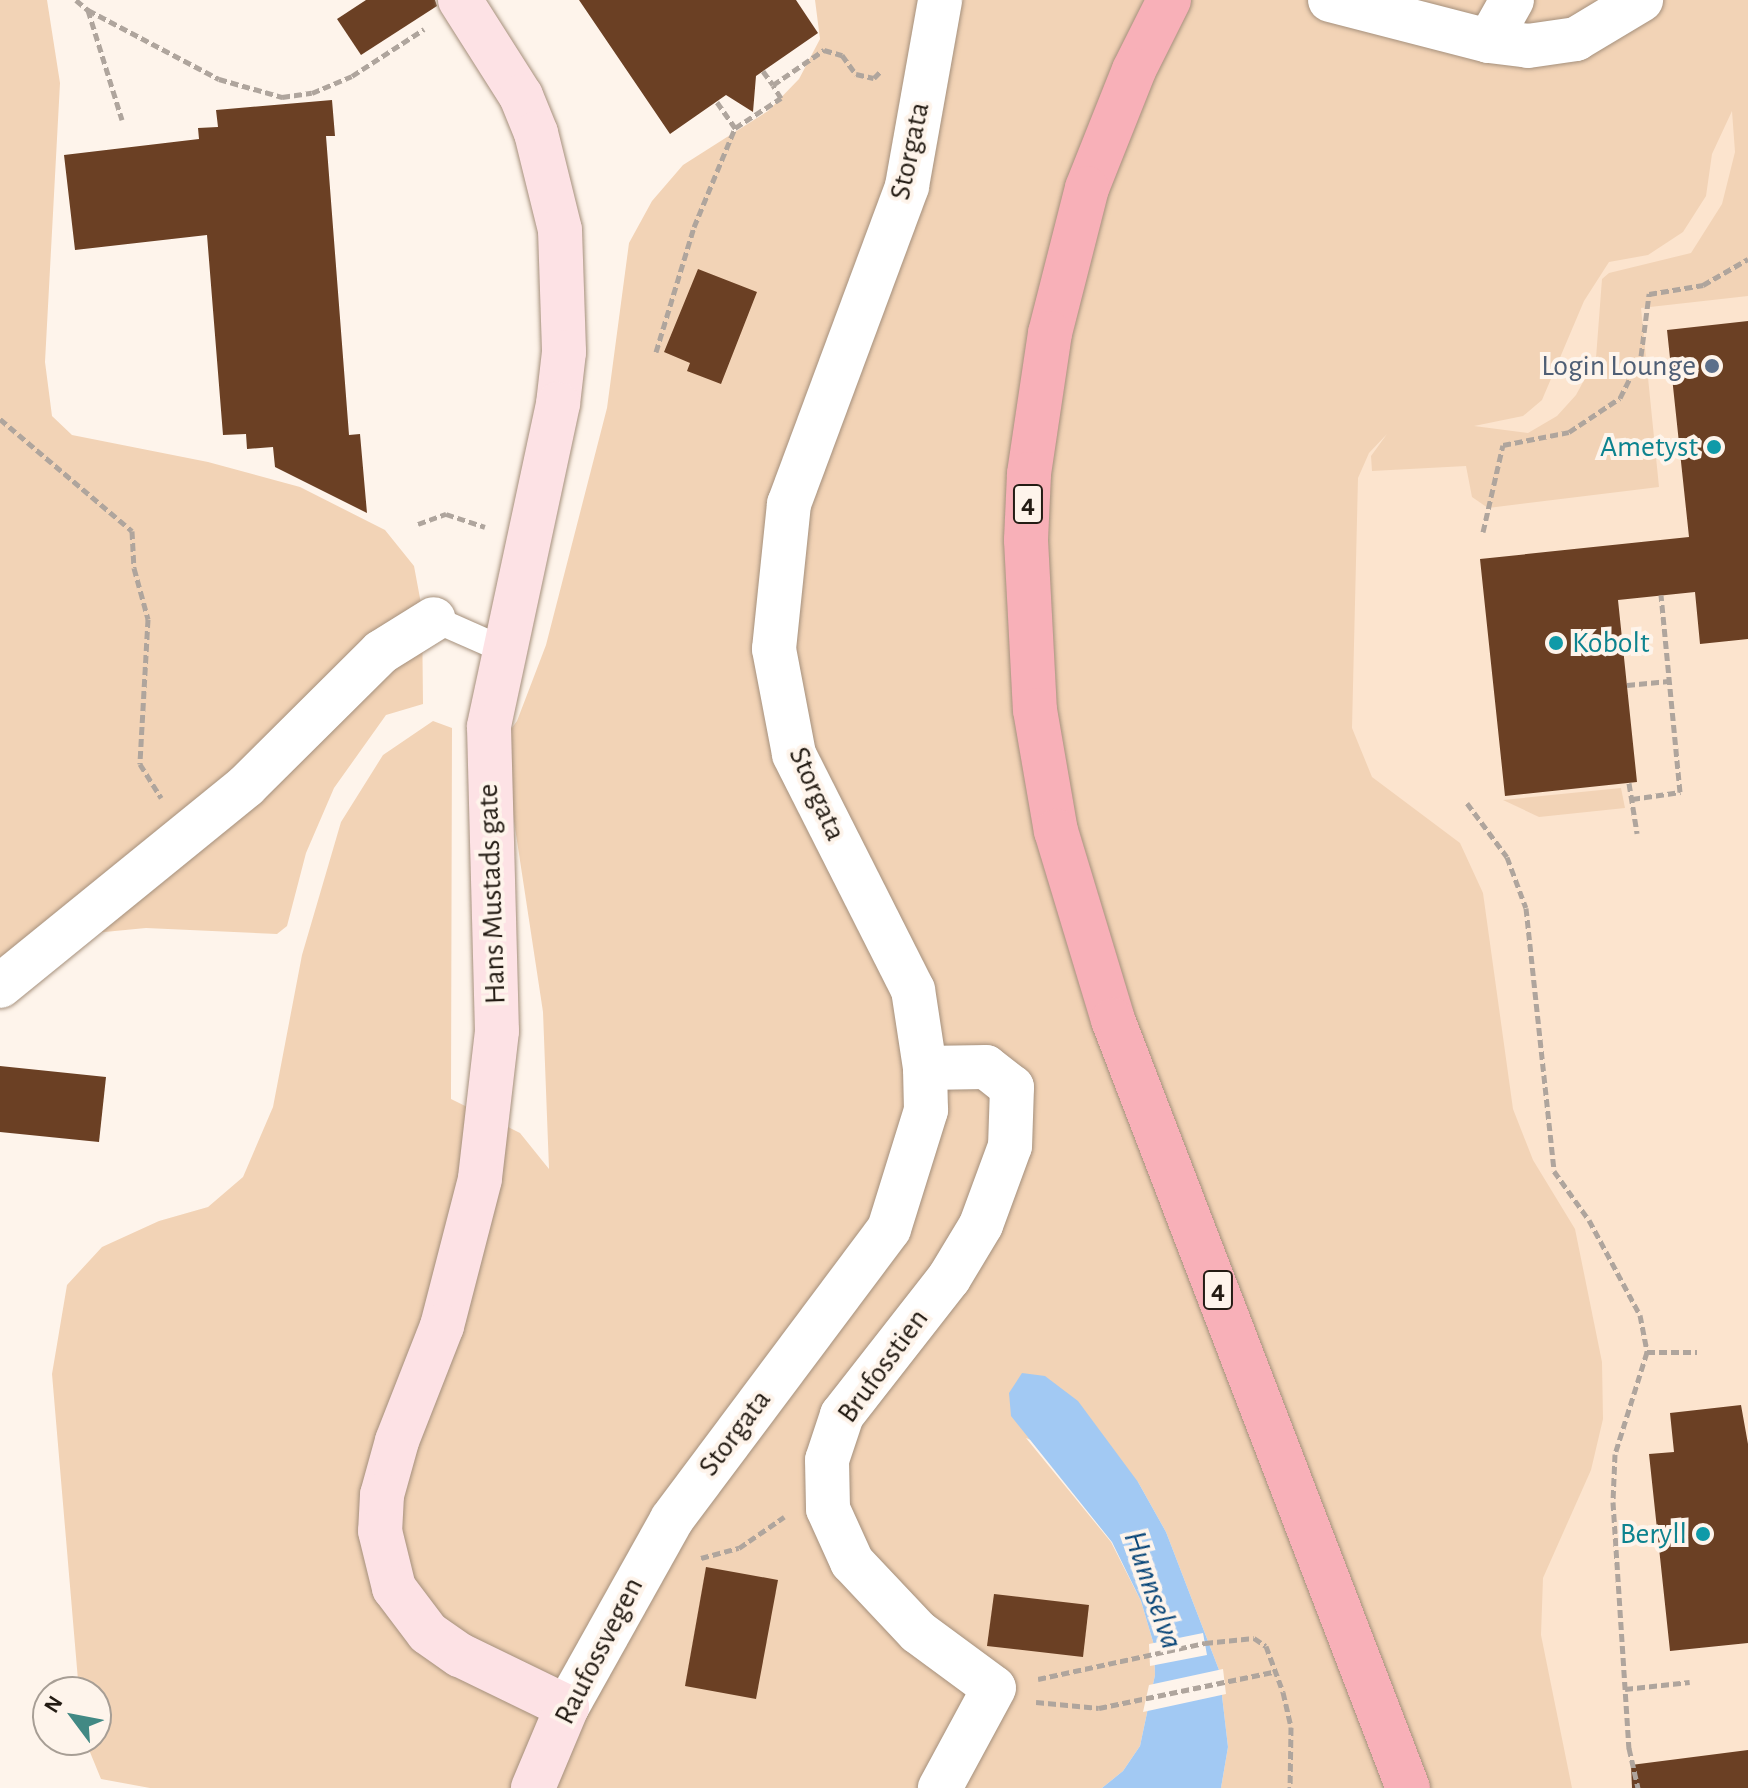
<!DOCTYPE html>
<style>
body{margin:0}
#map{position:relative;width:1748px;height:1788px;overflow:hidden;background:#fef4eb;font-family:"Alegreya Sans",sans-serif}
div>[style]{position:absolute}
.built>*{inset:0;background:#fce4ce}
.green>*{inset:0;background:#f2d3b6}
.water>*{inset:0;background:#a2c9f3}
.pier>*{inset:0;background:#fef4eb}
.building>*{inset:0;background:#6b4024}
.path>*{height:5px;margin-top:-2.5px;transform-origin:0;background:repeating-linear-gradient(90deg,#afa59d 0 8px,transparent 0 12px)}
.roads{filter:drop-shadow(0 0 2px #a5907c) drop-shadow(0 0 2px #a5907c)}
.service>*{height:26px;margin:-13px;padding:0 13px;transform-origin:13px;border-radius:13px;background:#fff}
.minor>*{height:44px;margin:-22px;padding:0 22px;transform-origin:22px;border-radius:22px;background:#fff}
.secondary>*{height:44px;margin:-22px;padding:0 22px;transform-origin:22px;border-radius:22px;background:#fde2e5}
.trunk>*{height:44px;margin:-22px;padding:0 22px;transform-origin:22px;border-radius:22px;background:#f8b0b8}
.dots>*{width:22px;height:22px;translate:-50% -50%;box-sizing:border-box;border:4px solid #fef4eb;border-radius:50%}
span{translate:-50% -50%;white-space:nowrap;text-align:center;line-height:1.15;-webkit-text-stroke:8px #fef4eb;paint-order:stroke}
.shield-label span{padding:2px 6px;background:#fef4eb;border:2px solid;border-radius:6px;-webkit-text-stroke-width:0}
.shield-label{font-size:28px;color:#241c14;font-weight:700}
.street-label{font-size:30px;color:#241c14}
.service-label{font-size:30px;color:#4e5e75}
.right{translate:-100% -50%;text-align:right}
.culture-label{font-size:30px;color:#0d838f}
.left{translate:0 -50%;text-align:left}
.water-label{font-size:32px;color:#0a4779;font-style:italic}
.north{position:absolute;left:32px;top:1676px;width:80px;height:80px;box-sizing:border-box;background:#fef4eb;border:2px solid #a79e95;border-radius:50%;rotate:302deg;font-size:22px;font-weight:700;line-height:32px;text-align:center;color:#241c14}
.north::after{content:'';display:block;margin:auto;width:28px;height:36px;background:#428984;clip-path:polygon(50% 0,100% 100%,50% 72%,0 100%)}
</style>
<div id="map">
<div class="built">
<i style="clip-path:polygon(1748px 0,1748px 1788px,1534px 1788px,1293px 452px)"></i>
</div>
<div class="green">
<i style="clip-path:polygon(0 0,47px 0,60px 83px,45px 362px,52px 416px,72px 435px,208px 462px,300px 487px,385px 530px,414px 566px,422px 609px,423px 704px,386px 715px,334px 788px,306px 853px,287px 926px,277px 934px,146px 928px,94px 933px,0 991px)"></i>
<i style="clip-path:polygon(evenodd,815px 0,1748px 0,1748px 296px,1641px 308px,1659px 487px,1488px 508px,1472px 497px,1466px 466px,1372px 471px,1371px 456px,1387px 434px,1369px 453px,1358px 478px,1352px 728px,1372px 777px,1460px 843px,1483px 893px,1513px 1109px,1533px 1160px,1575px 1229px,1602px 1362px,1603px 1419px,1591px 1470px,1543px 1578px,1541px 1635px,1572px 1788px,1221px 1788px,1228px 1747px,1219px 1670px,1166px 1532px,1138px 1482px,1026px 1438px,1111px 1542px,1141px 1601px,1154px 1645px,1155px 1675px,1140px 1746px,1123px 1771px,1102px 1788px,150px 1788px,101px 1779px,85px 1740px,96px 1740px,96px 1692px,79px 1692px,52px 1374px,67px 1285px,102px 1247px,159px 1221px,208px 1207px,243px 1177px,273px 1107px,302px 955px,341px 822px,383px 755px,433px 721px,452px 728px,451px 1099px,520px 1133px,549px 1169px,543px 1012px,502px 742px,517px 721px,546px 645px,607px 408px,629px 243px,652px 201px,683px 165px,768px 111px,799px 79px,820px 39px,815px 0,1732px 111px,1735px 152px,1722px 204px,1691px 253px,1609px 273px,1602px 279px,1596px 358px,1576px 395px,1557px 416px,1528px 433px,1474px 426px,1523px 416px,1542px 400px,1584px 301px,1609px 262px,1648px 255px,1683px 232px,1706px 196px,1712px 154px,1732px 111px)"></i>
<i style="clip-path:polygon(1621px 788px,1625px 808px,1539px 817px,1503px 800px)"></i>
</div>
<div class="water">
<i style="clip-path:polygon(1022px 1373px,1045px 1376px,1078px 1401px,1138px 1482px,1166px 1532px,1219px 1670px,1228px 1747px,1221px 1788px,1102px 1788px,1123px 1771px,1140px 1746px,1155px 1675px,1154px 1645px,1141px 1601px,1112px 1542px,1011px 1416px,1009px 1393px)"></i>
</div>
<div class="pier">
<i style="clip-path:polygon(1203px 1633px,1207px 1655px,1150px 1666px,1149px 1644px)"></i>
<i style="clip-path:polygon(1223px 1669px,1226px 1694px,1143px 1712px,1149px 1685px)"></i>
</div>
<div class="building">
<i style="clip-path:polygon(366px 0,435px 0,437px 6px,361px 55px,337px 19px)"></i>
<i style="clip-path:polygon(579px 0,796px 0,818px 33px,756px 76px,753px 112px,726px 95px,670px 134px)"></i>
<i style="clip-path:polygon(332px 100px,335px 136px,326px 136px,349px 435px,360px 434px,367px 513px,275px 467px,273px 447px,247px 449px,246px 434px,223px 435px,207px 235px,75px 250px,64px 155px,199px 139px,198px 128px,218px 127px,216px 110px)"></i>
<i style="clip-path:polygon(698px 269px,757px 292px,721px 384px,687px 371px,690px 363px,664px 352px)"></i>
<i style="clip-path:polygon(1748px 321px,1748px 639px,1700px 644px,1695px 592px,1618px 600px,1637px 782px,1505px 796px,1480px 559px,1689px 537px,1667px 330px)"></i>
<i style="clip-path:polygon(0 1066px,106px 1077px,99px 1142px,0 1132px)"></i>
<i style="clip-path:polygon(1741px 1405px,1748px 1444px,1748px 1643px,1670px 1651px,1649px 1454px,1674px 1452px,1670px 1413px)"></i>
<i style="clip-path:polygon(706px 1567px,778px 1580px,756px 1699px,685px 1686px)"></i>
<i style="clip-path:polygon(994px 1594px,1089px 1605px,1083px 1657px,987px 1646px)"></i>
<i style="clip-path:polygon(1748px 1750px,1748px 1788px,1632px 1788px,1631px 1765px)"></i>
</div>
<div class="path">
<i style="left:76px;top:0;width:16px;rotate:40deg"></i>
<i style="left:88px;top:10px;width:115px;rotate:72.8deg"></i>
<i style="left:88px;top:10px;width:148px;rotate:27.8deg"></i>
<i style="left:219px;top:79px;width:66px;rotate:15.9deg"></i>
<i style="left:282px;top:97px;width:30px;rotate:-8deg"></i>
<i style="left:312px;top:93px;width:43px;rotate:-23deg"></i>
<i style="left:352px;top:76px;width:86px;rotate:-33.1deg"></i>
<i style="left:763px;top:71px;width:17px;rotate:54deg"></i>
<i style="left:717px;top:102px;width:32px;rotate:55deg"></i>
<i style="left:735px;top:128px;width:55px;rotate:-33.1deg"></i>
<i style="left:781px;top:98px;width:15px;rotate:-122deg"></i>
<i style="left:773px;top:85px;width:62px;rotate:-34.5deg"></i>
<i style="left:824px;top:50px;width:19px;rotate:16deg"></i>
<i style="left:842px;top:55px;width:24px;rotate:54deg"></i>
<i style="left:856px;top:74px;width:18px;rotate:13deg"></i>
<i style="left:874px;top:78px;width:8px;rotate:-45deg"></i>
<i style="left:656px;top:352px;width:131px;rotate:-73.1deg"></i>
<i style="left:694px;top:227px;width:107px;rotate:-67.5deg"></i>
<i style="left:0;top:419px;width:173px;rotate:40.3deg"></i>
<i style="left:132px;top:531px;width:37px;rotate:87deg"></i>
<i style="left:134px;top:568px;width:53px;rotate:74.6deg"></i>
<i style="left:148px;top:619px;width:145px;rotate:93.2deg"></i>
<i style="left:140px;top:764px;width:40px;rotate:58deg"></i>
<i style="left:418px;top:524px;width:30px;rotate:-20deg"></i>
<i style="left:446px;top:514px;width:41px;rotate:18.4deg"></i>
<i style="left:1483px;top:532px;width:89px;rotate:-77.1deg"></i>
<i style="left:1503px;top:445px;width:67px;rotate:-11.1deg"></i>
<i style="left:1569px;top:432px;width:61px;rotate:-33.7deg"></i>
<i style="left:1620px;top:398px;width:47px;rotate:-63.4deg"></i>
<i style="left:1641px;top:356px;width:63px;rotate:-82.6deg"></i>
<i style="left:1649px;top:294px;width:55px;rotate:-9.5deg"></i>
<i style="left:1703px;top:285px;width:52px;rotate:-30deg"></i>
<i style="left:1627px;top:685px;width:42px;rotate:-5.4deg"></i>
<i style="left:1629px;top:783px;width:51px;rotate:80.9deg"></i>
<i style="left:1632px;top:799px;width:49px;rotate:-8.3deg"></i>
<i style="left:1680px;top:792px;width:198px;rotate:-95.5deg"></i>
<i style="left:1467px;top:803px;width:67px;rotate:53.5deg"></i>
<i style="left:1507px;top:857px;width:54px;rotate:69.6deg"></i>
<i style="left:1526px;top:908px;width:264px;rotate:83.9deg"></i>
<i style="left:1554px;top:1171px;width:60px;rotate:54.5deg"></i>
<i style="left:1589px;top:1220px;width:108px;rotate:61.8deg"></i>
<i style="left:1640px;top:1315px;width:38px;rotate:79deg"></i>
<i style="left:1647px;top:1352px;width:107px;rotate:107.4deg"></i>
<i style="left:1615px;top:1454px;width:48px;rotate:92.4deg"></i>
<i style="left:1613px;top:1502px;width:247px;rotate:86.3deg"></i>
<i style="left:1629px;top:1748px;width:41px;rotate:77.3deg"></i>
<i style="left:1647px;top:1352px;width:50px"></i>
<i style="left:701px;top:1558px;width:39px;rotate:-15deg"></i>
<i style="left:739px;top:1548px;width:55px;rotate:-34.6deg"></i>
<i style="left:1038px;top:1679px;width:171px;rotate:-12.2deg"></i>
<i style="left:1205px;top:1643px;width:49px;rotate:-5.8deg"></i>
<i style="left:1254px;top:1638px;width:14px;rotate:34deg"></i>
<i style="left:1266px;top:1646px;width:49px;rotate:69.7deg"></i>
<i style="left:1283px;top:1692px;width:36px;rotate:77deg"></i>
<i style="left:1291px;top:1727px;width:61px;rotate:90.9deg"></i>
<i style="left:1625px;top:1689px;width:65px;rotate:-6.1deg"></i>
<i style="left:1036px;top:1702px;width:63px;rotate:5.4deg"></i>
<i style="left:1099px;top:1708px;width:182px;rotate:-11.7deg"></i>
</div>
<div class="roads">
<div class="service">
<i style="left:434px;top:619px;width:74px;rotate:23.8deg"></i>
</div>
<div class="minor">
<i style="left:1330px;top:0;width:164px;rotate:14.5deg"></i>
<i style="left:1489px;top:41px;width:47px;rotate:-60.7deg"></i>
<i style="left:1489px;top:41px;width:39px;rotate:7deg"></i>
<i style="left:1528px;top:46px;width:49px;rotate:-8.3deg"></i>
<i style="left:1576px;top:39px;width:76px;rotate:-31deg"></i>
<i style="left:0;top:986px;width:317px;rotate:-39.1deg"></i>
<i style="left:246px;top:786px;width:190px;rotate:-44.8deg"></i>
<i style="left:381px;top:652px;width:62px;rotate:-31.9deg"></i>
<i style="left:925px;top:1068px;width:61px;rotate:-0.9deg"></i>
<i style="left:986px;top:1067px;width:33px;rotate:38deg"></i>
<i style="left:1012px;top:1087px;width:59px;rotate:91.9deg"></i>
<i style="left:1010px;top:1146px;width:84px;rotate:110.2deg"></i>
<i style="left:981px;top:1225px;width:62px;rotate:121.1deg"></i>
<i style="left:949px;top:1278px;width:174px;rotate:128deg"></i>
<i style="left:842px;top:1415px;width:47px;rotate:108.4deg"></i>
<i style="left:827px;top:1460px;width:49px;rotate:88.8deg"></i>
<i style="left:828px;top:1509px;width:58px;rotate:65.6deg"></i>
<i style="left:852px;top:1562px;width:96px;rotate:46.7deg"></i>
<i style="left:918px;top:1632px;width:94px;rotate:36.4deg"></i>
<i style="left:994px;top:1688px;width:114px;rotate:118.4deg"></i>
<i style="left:567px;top:1707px;width:215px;rotate:-60.8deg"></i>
<i style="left:672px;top:1519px;width:362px;rotate:-53.2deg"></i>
<i style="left:889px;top:1229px;width:125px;rotate:-72.7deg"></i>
<i style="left:926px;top:1110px;width:42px;rotate:-91.4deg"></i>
<i style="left:925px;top:1068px;width:79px;rotate:-98.7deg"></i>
<i style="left:913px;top:990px;width:264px;rotate:-116.8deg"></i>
<i style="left:794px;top:754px;width:107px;rotate:-100.8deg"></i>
<i style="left:774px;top:649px;width:146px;rotate:-84.1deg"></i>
<i style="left:789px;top:504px;width:339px;rotate:-69.6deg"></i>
<i style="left:907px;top:186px;width:189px;rotate:-79.9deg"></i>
</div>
<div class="secondary">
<i style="left:460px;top:0;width:114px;rotate:57.6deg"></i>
<i style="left:521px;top:96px;width:40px;rotate:68deg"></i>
<i style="left:536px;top:133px;width:100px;rotate:76.1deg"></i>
<i style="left:560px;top:230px;width:122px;rotate:88.1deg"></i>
<i style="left:564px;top:352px;width:52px;rotate:96.6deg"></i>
<i style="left:558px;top:404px;width:330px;rotate:102.1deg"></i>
<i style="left:489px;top:727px;width:304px;rotate:88.5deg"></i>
<i style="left:497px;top:1031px;width:149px;rotate:96.6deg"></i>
<i style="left:480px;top:1179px;width:152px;rotate:104.5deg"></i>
<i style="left:442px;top:1326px;width:123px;rotate:111.4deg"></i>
<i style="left:397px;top:1441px;width:56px;rotate:105.5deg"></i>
<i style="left:382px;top:1495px;width:36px;rotate:93deg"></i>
<i style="left:380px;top:1531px;width:59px;rotate:76.2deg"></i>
<i style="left:394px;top:1588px;width:56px;rotate:52.9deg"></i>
<i style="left:428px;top:1633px;width:39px;rotate:35deg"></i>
<i style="left:460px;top:1655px;width:119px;rotate:25.9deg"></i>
<i style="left:567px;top:1707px;width:88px;rotate:112.8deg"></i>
</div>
<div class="trunk">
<i style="left:1169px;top:0;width:78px;rotate:116.6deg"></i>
<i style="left:1134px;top:70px;width:127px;rotate:111.7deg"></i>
<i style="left:1087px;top:188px;width:150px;rotate:104.3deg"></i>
<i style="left:1050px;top:333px;width:143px;rotate:98.5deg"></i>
<i style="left:1029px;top:474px;width:66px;rotate:92.6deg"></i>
<i style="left:1026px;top:540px;width:170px;rotate:87deg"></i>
<i style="left:1035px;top:710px;width:123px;rotate:80.2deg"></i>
<i style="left:1056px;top:831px;width:197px;rotate:73.2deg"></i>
<i style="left:1113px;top:1020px;width:823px;rotate:68.99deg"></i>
</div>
</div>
<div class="dots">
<i style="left:1712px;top:366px;background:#5c6f8a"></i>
<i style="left:1714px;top:447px;background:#0f9aa8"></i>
<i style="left:1556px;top:643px;background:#0f9aa8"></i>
<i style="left:1703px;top:1534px;background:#0f9aa8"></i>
</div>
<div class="shield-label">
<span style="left:1028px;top:504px">4</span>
<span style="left:1218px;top:1290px">4</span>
</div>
<div class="street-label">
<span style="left:910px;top:151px;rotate:-78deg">Storgata</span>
<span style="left:817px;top:794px;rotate:66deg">Storgata</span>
<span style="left:492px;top:894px;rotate:-92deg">Hans Mustads gate</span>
<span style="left:883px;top:1366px;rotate:-54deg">Brufosstien</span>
<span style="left:735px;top:1433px;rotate:-53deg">Storgata</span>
<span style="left:599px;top:1651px;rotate:-63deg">Raufossvegen</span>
</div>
<div class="service-label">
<span class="right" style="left:1696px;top:366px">Login Lounge</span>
</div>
<div class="culture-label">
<span class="right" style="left:1698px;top:447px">Ametyst</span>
<span class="left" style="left:1572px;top:643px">Kobolt</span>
<span class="right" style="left:1687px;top:1534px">Beryll</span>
</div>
<div class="water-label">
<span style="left:1153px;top:1590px;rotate:71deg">Hunnselva</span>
</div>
<div class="north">N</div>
</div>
